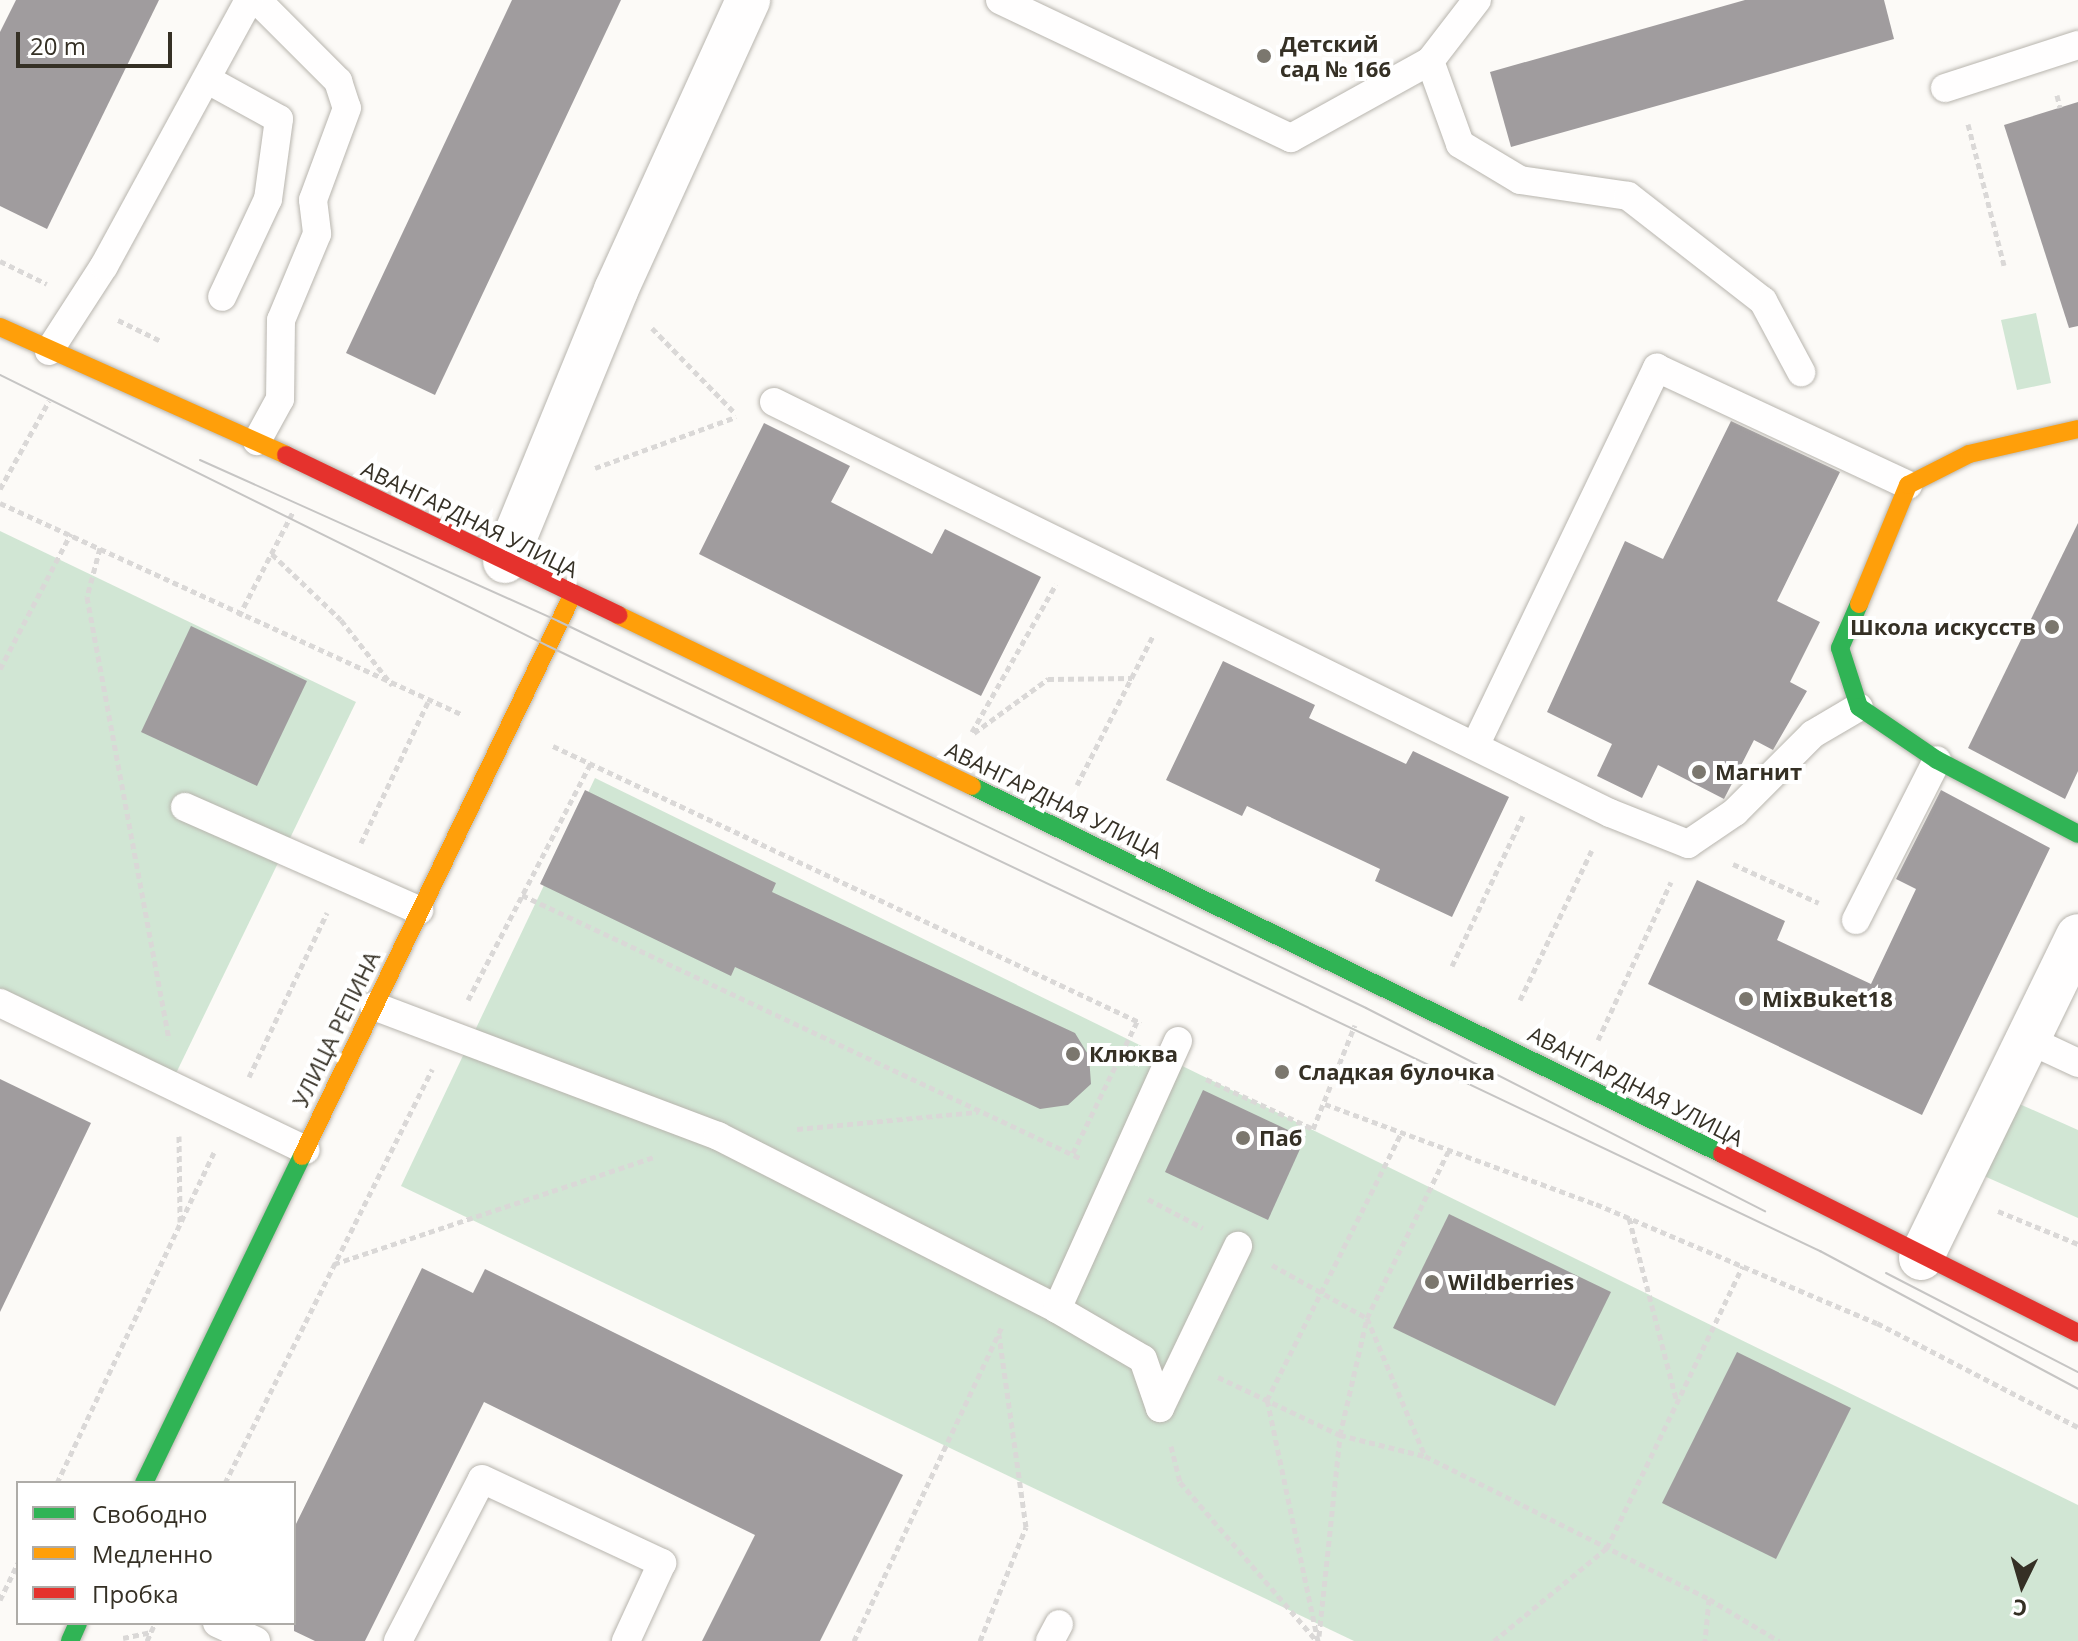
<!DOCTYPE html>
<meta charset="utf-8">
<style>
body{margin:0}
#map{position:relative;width:2078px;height:1641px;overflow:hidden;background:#fcfaf7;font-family:"Open Sans",sans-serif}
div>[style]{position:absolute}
.green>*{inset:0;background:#d1e6d4}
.building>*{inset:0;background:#a09c9e}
.path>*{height:5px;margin-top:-2.5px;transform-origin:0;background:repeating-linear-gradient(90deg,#dad8d7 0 6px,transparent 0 10px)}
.roads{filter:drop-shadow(0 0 2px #b8b5ae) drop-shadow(0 0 2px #b8b5ae)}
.lane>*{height:28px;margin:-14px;padding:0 14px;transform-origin:14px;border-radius:14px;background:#fffefe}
.street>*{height:44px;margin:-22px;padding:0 22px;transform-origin:22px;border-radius:22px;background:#fffefe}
.fast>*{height:18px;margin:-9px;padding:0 9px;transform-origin:9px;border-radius:9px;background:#30b455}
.slow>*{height:18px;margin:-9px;padding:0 9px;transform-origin:9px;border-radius:9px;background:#ff9f0a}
.jam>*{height:18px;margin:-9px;padding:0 9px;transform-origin:9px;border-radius:9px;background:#e5322d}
.tram>*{height:2px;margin:-1px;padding:0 1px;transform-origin:1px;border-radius:1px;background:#c6c5c4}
.dots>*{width:22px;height:22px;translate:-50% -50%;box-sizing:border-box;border:4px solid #fff;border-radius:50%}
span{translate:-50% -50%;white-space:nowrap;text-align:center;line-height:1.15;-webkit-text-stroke:8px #fff;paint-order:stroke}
.poi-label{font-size:22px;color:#353025;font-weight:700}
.left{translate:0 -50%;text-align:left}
.right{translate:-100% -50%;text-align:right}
.street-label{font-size:22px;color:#353025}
.legend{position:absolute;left:16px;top:1481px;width:280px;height:144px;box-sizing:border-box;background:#fff;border:2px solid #aeaca8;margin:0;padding:10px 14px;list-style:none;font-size:24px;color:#353025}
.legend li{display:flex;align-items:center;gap:16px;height:40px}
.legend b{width:40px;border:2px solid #aeaca8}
.north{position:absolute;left:1982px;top:1545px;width:80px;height:80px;-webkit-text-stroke:6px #fff;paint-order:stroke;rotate:185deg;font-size:22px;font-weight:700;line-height:32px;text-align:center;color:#353025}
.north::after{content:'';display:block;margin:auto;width:28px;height:36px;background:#353025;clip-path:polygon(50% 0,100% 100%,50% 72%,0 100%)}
.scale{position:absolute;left:16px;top:32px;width:156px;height:36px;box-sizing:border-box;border:4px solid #353025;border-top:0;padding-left:10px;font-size:24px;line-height:28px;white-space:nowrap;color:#353025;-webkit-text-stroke:6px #fff;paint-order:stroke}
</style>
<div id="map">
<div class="green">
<i style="clip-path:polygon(2036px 313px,2051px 383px,2017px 390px,2001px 320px)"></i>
<i style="clip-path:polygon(0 531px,356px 702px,165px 1096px,0 1015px)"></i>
<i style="clip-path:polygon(595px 778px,2078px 1505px,2078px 1641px,1354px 1641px,401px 1186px)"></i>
<i style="clip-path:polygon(2015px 1102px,2078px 1130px,2078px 1218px,1984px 1176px)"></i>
</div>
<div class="building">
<i style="clip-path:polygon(16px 0,159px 0,47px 229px,0 206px,0 32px)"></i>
<i style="clip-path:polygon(512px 0,621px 0,435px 395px,346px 353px)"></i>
<i style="clip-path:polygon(1745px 0,1884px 0,1894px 39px,1511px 147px,1490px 72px)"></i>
<i style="clip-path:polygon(2078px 102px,2078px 326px,2069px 328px,2004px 125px)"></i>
<i style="clip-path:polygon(1731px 421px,1840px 472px,1777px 601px,1820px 622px,1790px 682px,1807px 691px,1773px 750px,1754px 740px,1724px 799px,1658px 765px,1642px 798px,1597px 776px,1612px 744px,1547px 712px,1625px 541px,1663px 559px)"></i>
<i style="clip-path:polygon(764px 423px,850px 466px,831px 502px,932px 554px,945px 529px,1041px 577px,981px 696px,699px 554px)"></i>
<i style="clip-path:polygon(2078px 523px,2078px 771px,2065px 799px,1968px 748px)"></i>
<i style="clip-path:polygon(191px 626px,307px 681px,257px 786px,141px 732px)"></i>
<i style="clip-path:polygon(1223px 661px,1315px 705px,1309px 718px,1406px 764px,1413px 751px,1509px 797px,1452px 917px,1375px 881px,1380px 869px,1247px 806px,1242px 816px,1166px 780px)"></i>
<i style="clip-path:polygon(585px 790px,776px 883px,772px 892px,1075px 1033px,1089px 1056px,1091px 1084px,1068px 1105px,1040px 1109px,735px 967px,731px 976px,540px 884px)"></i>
<i style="clip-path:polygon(1941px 790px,2050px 848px,1922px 1115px,1648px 984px,1697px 880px,1785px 921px,1777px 940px,1871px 984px,1916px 889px,1896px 879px)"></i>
<i style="clip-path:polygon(0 1079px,91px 1123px,0 1312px)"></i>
<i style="clip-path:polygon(1203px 1090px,1305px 1138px,1268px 1220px,1165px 1172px)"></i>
<i style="clip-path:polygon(1449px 1214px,1611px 1292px,1555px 1406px,1393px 1328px)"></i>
<i style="clip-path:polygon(422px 1268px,473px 1293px,485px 1269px,903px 1475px,820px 1641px,702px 1641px,755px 1535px,484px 1402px,365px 1641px,315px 1641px,294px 1631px,294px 1528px)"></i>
<i style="clip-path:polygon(1737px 1352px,1851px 1408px,1776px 1559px,1662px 1503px)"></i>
</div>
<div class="path">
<i style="left:2057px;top:95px;width:13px;rotate:77deg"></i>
<i style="left:1968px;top:124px;width:146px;rotate:75.7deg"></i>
<i style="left:0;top:261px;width:52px;rotate:26.1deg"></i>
<i style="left:118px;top:320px;width:46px;rotate:26deg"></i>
<i style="left:652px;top:328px;width:117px;rotate:45.7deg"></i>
<i style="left:595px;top:468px;width:150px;rotate:-19.9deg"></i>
<i style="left:0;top:489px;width:101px;rotate:-60.9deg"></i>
<i style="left:0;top:503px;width:507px;rotate:24.59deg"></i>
<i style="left:100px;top:548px;width:51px;rotate:104.9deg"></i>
<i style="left:87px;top:597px;width:450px;rotate:79.5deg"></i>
<i style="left:272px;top:554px;width:95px;rotate:43.7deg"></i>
<i style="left:341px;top:620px;width:83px;rotate:51.9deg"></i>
<i style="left:239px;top:616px;width:117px;rotate:-62.6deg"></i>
<i style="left:0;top:669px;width:153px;rotate:-62.4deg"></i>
<i style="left:972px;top:732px;width:170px;rotate:-60.4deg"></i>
<i style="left:974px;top:733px;width:92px;rotate:-36.1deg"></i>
<i style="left:1048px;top:679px;width:84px;rotate:-0.7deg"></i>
<i style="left:553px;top:746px;width:650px;rotate:25.22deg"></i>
<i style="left:1077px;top:785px;width:169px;rotate:-63deg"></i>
<i style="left:361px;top:843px;width:156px;rotate:-64.6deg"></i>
<i style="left:1733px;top:864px;width:94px;rotate:24.4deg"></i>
<i style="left:522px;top:895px;width:619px;rotate:25.24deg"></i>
<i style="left:1452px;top:966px;width:166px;rotate:-64.7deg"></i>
<i style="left:468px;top:1000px;width:267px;rotate:-62.6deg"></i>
<i style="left:1520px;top:1000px;width:166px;rotate:-64.4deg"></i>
<i style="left:1598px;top:1040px;width:174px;rotate:-65.2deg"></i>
<i style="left:249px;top:1077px;width:182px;rotate:-64.6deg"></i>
<i style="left:1206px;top:1079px;width:118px;rotate:25deg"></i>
<i style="left:1313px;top:1129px;width:112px;rotate:-68deg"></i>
<i style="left:1325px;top:1104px;width:289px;rotate:20.3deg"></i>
<i style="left:1596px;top:1204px;width:305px;rotate:23deg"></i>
<i style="left:1877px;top:1323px;width:226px;rotate:27.4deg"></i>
<i style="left:797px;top:1129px;width:182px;rotate:-5.4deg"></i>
<i style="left:179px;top:1136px;width:86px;rotate:89.3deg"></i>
<i style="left:1073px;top:1153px;width:146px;rotate:-64deg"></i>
<i style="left:1148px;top:1199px;width:62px;rotate:27.8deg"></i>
<i style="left:1998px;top:1211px;width:87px;rotate:22.4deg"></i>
<i style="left:1629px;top:1218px;width:190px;rotate:75.4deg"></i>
<i style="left:334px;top:1264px;width:337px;rotate:-18.5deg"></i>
<i style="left:1272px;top:1265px;width:109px;rotate:29.2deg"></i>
<i style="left:1367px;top:1318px;width:150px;rotate:67.2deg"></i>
<i style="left:1425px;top:1456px;width:318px;rotate:26.7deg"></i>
<i style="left:1709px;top:1599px;width:42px;rotate:95.4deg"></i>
<i style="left:1218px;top:1377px;width:135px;rotate:25.4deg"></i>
<i style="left:1340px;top:1435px;width:87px;rotate:14deg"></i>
<i style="left:1171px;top:1446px;width:37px;rotate:76deg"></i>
<i style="left:1180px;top:1482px;width:208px;rotate:49.3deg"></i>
<i style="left:57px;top:1483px;width:366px;rotate:-64.6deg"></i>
<i style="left:225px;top:1483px;width:463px;rotate:-63.4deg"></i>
<i style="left:1709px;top:1599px;width:82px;rotate:31deg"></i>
<i style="left:0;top:1600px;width:41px;rotate:-64.1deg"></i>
<i style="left:1319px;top:1636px;width:202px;rotate:-84deg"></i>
<i style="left:1340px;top:1435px;width:120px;rotate:-77deg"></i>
<i style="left:1367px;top:1318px;width:185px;rotate:-64deg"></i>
<i style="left:123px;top:1638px;width:29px;rotate:-12deg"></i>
<i style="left:147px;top:1641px;width:20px;rotate:-66deg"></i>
<i style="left:854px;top:1641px;width:347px;rotate:-64.8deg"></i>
<i style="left:980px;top:1641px;width:123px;rotate:-68deg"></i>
<i style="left:1026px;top:1527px;width:194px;rotate:-98deg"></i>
<i style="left:1318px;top:1641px;width:246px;rotate:-101.9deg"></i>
<i style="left:1267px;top:1400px;width:299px;rotate:-63.3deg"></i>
<i style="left:1494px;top:1641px;width:146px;rotate:-39.5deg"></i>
<i style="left:1607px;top:1548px;width:313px;rotate:-64.3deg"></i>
</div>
<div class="roads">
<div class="lane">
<i style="left:257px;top:0;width:115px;rotate:45deg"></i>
<i style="left:338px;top:81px;width:28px;rotate:72deg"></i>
<i style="left:347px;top:108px;width:98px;rotate:110.3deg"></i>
<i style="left:313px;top:200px;width:34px;rotate:83deg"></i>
<i style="left:317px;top:234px;width:93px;rotate:112.7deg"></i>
<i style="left:281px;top:320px;width:79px;rotate:90.7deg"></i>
<i style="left:280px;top:399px;width:48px;rotate:118.7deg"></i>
<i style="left:1000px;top:0;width:322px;rotate:25.4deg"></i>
<i style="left:1291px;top:138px;width:159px;rotate:-29deg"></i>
<i style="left:1430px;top:61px;width:77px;rotate:-52.4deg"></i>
<i style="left:1430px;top:61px;width:88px;rotate:70.1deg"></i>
<i style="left:1460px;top:144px;width:70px;rotate:31deg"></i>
<i style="left:1520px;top:180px;width:109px;rotate:8.4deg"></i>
<i style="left:1628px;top:196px;width:171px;rotate:37.9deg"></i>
<i style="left:1763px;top:301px;width:81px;rotate:61.8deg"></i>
<i style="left:208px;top:80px;width:81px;rotate:28.8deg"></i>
<i style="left:279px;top:119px;width:81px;rotate:97.8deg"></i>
<i style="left:268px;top:199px;width:108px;rotate:115.1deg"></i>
<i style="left:1945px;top:88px;width:140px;rotate:-17.9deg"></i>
<i style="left:49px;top:351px;width:101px;rotate:-57.1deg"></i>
<i style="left:104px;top:266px;width:303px;rotate:-61.4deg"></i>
<i style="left:774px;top:402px;width:932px;rotate:26.18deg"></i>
<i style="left:1610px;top:813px;width:84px;rotate:21.7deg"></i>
<i style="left:1688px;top:844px;width:57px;rotate:-34.2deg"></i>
<i style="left:1735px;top:812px;width:110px;rotate:-45deg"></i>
<i style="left:1813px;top:734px;width:53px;rotate:-30.4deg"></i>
<i style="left:1475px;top:746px;width:420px;rotate:-64.3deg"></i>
<i style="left:1657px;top:368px;width:277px;rotate:25deg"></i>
<i style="left:185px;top:807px;width:256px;rotate:23.8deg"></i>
<i style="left:1856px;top:920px;width:179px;rotate:-63.1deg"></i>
<i style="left:0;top:1003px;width:339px;rotate:25.7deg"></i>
<i style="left:374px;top:1006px;width:368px;rotate:20.7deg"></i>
<i style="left:718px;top:1136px;width:381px;rotate:27deg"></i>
<i style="left:1057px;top:1309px;width:99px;rotate:30.2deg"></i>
<i style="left:1143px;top:1359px;width:52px;rotate:70.9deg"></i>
<i style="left:2029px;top:1040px;width:54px;rotate:25.1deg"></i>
<i style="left:1057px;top:1309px;width:294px;rotate:-65.7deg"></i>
<i style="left:1160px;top:1408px;width:180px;rotate:-64.3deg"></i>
<i style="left:217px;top:1623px;width:43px;rotate:24.8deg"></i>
<i style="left:398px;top:1641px;width:182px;rotate:-62.6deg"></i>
<i style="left:482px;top:1479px;width:199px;rotate:25deg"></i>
<i style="left:662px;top:1563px;width:86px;rotate:114.8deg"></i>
<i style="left:1050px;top:1641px;width:19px;rotate:-62deg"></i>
</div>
<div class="street">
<i style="left:505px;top:561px;width:293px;rotate:-67.7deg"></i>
<i style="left:616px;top:290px;width:319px;rotate:-65.5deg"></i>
<i style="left:1921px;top:1258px;width:358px;rotate:-64deg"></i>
</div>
<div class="fast">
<i style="left:1859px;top:604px;width:48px;rotate:113.4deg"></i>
<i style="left:1840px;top:648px;width:62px;rotate:72.1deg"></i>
<i style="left:1859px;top:707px;width:94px;rotate:34.2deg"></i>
<i style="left:1937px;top:760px;width:159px;rotate:27.7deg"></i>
<i style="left:972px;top:786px;width:835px;rotate:26.14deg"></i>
<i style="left:144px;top:1483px;width:363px;rotate:-64.2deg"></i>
<i style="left:70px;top:1641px;width:20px;rotate:-66deg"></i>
</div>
<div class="slow">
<i style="left:0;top:327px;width:313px;rotate:24.1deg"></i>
<i style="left:1859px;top:604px;width:129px;rotate:-67.6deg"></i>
<i style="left:1908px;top:485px;width:68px;rotate:-26.9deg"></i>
<i style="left:1969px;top:454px;width:112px;rotate:-12.9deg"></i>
<i style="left:618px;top:615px;width:393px;rotate:25.8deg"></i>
<i style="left:302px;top:1156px;width:622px;rotate:-64.26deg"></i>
</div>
<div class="jam">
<i style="left:286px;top:455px;width:369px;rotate:25.7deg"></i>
<i style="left:1722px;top:1154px;width:398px;rotate:26.7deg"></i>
</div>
</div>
<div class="tram">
<i style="left:0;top:375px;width:611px;rotate:26.31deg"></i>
<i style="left:548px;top:646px;width:1409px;rotate:25.44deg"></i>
<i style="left:1820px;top:1251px;width:293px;rotate:28.1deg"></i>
<i style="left:200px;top:460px;width:393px;rotate:24.2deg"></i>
<i style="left:558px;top:621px;width:896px;rotate:25.59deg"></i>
<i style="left:1366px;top:1008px;width:448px;rotate:27deg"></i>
<i style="left:1886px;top:1273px;width:216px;rotate:27.3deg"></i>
</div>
<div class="dots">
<i style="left:1264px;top:56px;background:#7b776e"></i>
<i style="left:2052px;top:627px;background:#7b776e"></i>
<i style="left:1699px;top:772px;background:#7b776e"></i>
<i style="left:1746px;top:999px;background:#7b776e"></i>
<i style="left:1073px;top:1054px;background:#7b776e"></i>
<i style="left:1282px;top:1072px;background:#7b776e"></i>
<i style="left:1243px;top:1138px;background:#7b776e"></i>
<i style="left:1432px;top:1282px;background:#7b776e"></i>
</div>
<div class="poi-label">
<span class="left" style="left:1280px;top:56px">Детский<br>сад № 166</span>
<span class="right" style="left:2036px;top:627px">Школа искусств</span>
<span class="left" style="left:1715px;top:772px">Магнит</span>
<span class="left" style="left:1762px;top:999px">MixBuket18</span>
<span class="left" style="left:1089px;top:1054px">Клюква</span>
<span class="left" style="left:1298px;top:1072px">Сладкая булочка</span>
<span class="left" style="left:1259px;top:1138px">Паб</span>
<span class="left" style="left:1448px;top:1282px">Wildberries</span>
</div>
<div class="street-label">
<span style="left:470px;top:519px;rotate:26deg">АВАНГАРДНАЯ УЛИЦА</span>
<span style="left:1054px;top:800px;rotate:26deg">АВАНГАРДНАЯ УЛИЦА</span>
<span style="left:336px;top:1029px;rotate:-64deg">УЛИЦА РЕПИНА</span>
<span style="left:1636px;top:1086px;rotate:27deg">АВАНГАРДНАЯ УЛИЦА</span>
</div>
<ul class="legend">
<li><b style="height:10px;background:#30b455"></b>Свободно</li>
<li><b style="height:10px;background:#ff9f0a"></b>Медленно</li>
<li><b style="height:10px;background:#e5322d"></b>Пробка</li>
</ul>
<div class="north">С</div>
<div class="scale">20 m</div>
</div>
